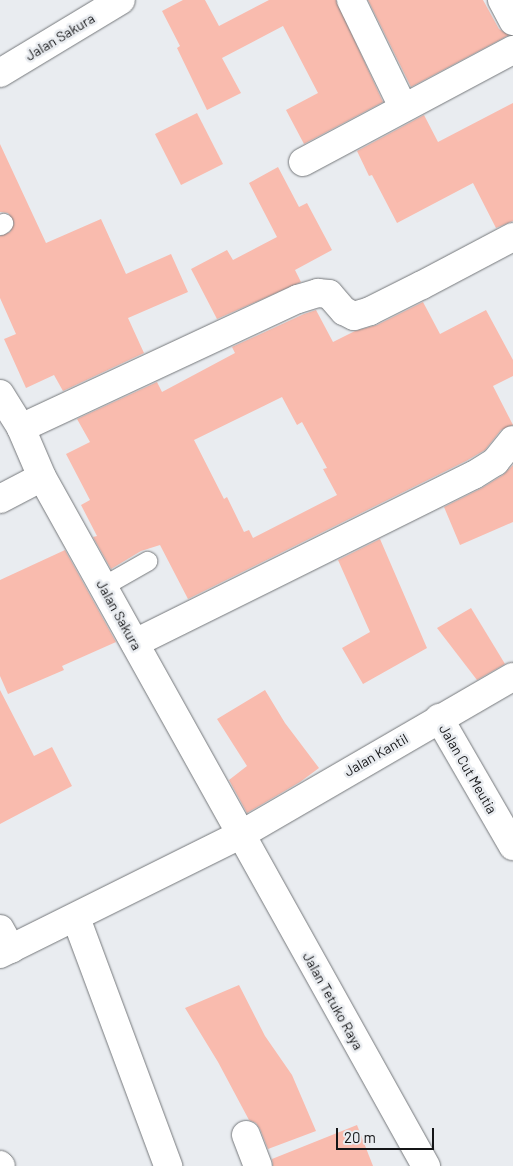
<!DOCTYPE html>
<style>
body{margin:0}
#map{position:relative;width:513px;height:1166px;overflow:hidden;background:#e9ecf0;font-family:Barlow,sans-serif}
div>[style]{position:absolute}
.building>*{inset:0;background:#f9bbae}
.roads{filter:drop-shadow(0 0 1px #75787b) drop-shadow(0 0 1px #75787b)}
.lane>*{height:19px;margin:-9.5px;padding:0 9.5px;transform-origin:9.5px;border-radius:9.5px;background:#fff}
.street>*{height:28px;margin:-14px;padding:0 14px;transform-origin:14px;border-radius:14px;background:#fff}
span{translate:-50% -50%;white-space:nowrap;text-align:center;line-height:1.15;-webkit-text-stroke:5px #e9ecf0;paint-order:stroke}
.street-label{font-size:14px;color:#141517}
.scale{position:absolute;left:336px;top:1128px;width:98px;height:22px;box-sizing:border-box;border:2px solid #141517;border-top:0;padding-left:6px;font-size:15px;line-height:18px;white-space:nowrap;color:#141517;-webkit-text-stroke:4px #e9ecf0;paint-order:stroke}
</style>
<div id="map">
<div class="building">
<i style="clip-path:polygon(183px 0,205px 0,219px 26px,269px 0,336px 0,383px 102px,304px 144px,286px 110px,318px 93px,283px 26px,222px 58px,241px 93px,207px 110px,177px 48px,180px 46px,162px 11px)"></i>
<i style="clip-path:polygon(368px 0,483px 0,499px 29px,509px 35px,411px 87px)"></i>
<i style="clip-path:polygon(513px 103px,513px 221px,496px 228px,473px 183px,397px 223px,372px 175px,369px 176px,357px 151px,424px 115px,438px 142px)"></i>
<i style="clip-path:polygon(197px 113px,223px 164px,181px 185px,155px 134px)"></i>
<i style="clip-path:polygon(0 144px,46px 243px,101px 219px,126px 274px,171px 254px,188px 292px,128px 318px,144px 353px,63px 391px,54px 375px,26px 388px,4px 339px,16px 334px,0 298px,0 236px,10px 232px,14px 223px,8px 213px,0 212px)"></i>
<i style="clip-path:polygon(278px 167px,299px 207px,307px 203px,332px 250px,295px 270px,301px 282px,217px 319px,191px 269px,227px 250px,233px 260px,277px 237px,249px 183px)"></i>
<i style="clip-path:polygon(evenodd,423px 302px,440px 334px,486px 310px,513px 360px,513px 376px,493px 386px,513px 425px,501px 430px,485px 450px,466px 461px,188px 599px,160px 545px,141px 551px,111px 569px,93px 537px,97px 536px,81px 505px,90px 500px,66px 454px,90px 442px,77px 419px,157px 382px,162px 392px,235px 353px,232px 347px,304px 314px,316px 310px,333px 342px,355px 331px,377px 325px,423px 302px,282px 397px,297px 425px,302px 422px,327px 468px,323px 469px,337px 495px,253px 538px,249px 530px,244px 532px,227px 497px,224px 499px,194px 440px,282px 397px)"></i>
<i style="clip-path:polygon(513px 465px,513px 522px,460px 545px,444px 507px,482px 488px,503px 475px)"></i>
<i style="clip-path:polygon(380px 539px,427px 648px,363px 684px,342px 648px,370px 632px,338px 560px)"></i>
<i style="clip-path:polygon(65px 550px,116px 642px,62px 666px,64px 670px,8px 694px,0 676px,0 580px)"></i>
<i style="clip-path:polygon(471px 608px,505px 664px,477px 680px,437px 628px)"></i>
<i style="clip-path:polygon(0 690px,34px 756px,52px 747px,72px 786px,0 824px)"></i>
<i style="clip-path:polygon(265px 690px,285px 723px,319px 768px,300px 782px,247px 813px,229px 780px,247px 766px,217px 719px)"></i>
<i style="clip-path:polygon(239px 985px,265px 1036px,292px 1075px,316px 1131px,268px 1149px,260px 1129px,256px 1123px,249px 1120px,218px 1062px,185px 1008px)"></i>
<i style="clip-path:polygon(357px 1125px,373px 1166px,273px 1166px,272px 1159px)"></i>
</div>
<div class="roads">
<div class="lane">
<i style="left:0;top:225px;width:4px;rotate:-34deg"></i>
<i style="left:103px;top:586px;width:51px;rotate:-29.6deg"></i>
</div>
<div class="street">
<i style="left:351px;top:0;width:119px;rotate:64.1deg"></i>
<i style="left:502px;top:0;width:24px;rotate:62deg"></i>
<i style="left:0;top:73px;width:141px;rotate:-31.1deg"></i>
<i style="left:303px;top:162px;width:238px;rotate:-28.1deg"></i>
<i style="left:0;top:394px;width:40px;rotate:58deg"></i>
<i style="left:21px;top:428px;width:53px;rotate:66.8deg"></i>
<i style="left:42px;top:477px;width:789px;rotate:60.87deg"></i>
<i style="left:21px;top:428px;width:306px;rotate:-25deg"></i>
<i style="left:298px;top:299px;width:21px;rotate:-17deg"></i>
<i style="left:318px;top:293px;width:11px;rotate:5deg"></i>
<i style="left:329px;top:294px;width:23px;rotate:49deg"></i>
<i style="left:344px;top:311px;width:11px;rotate:27deg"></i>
<i style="left:354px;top:316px;width:17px;rotate:-17deg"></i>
<i style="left:370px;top:311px;width:58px;rotate:-26.6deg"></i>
<i style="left:422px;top:285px;width:103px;rotate:-27.8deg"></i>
<i style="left:0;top:499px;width:47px;rotate:-27.6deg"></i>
<i style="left:135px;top:643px;width:378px;rotate:-26.4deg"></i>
<i style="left:474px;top:475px;width:25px;rotate:-32deg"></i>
<i style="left:495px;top:462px;width:28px;rotate:-51deg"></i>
<i style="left:439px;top:718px;width:148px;rotate:60deg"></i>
<i style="left:76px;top:918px;width:265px;rotate:69.6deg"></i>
<i style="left:0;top:929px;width:23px;rotate:61deg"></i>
<i style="left:0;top:954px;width:268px;rotate:-26.4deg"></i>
<i style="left:240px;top:835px;width:315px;rotate:-30.1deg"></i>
<i style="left:246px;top:1135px;width:33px;rotate:69deg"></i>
<i style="left:0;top:1165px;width:1px;rotate:45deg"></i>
</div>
</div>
<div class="street-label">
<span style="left:60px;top:37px;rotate:-31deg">Jalan Sakura</span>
<span style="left:119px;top:615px;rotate:61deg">Jalan Sakura</span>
<span style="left:376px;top:755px;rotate:-30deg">Jalan Kantil</span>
<span style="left:468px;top:769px;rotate:60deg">Jalan Cut Meutia</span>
<span style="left:333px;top:1001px;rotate:61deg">Jalan Tetuko Raya</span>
</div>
<div class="scale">20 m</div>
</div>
